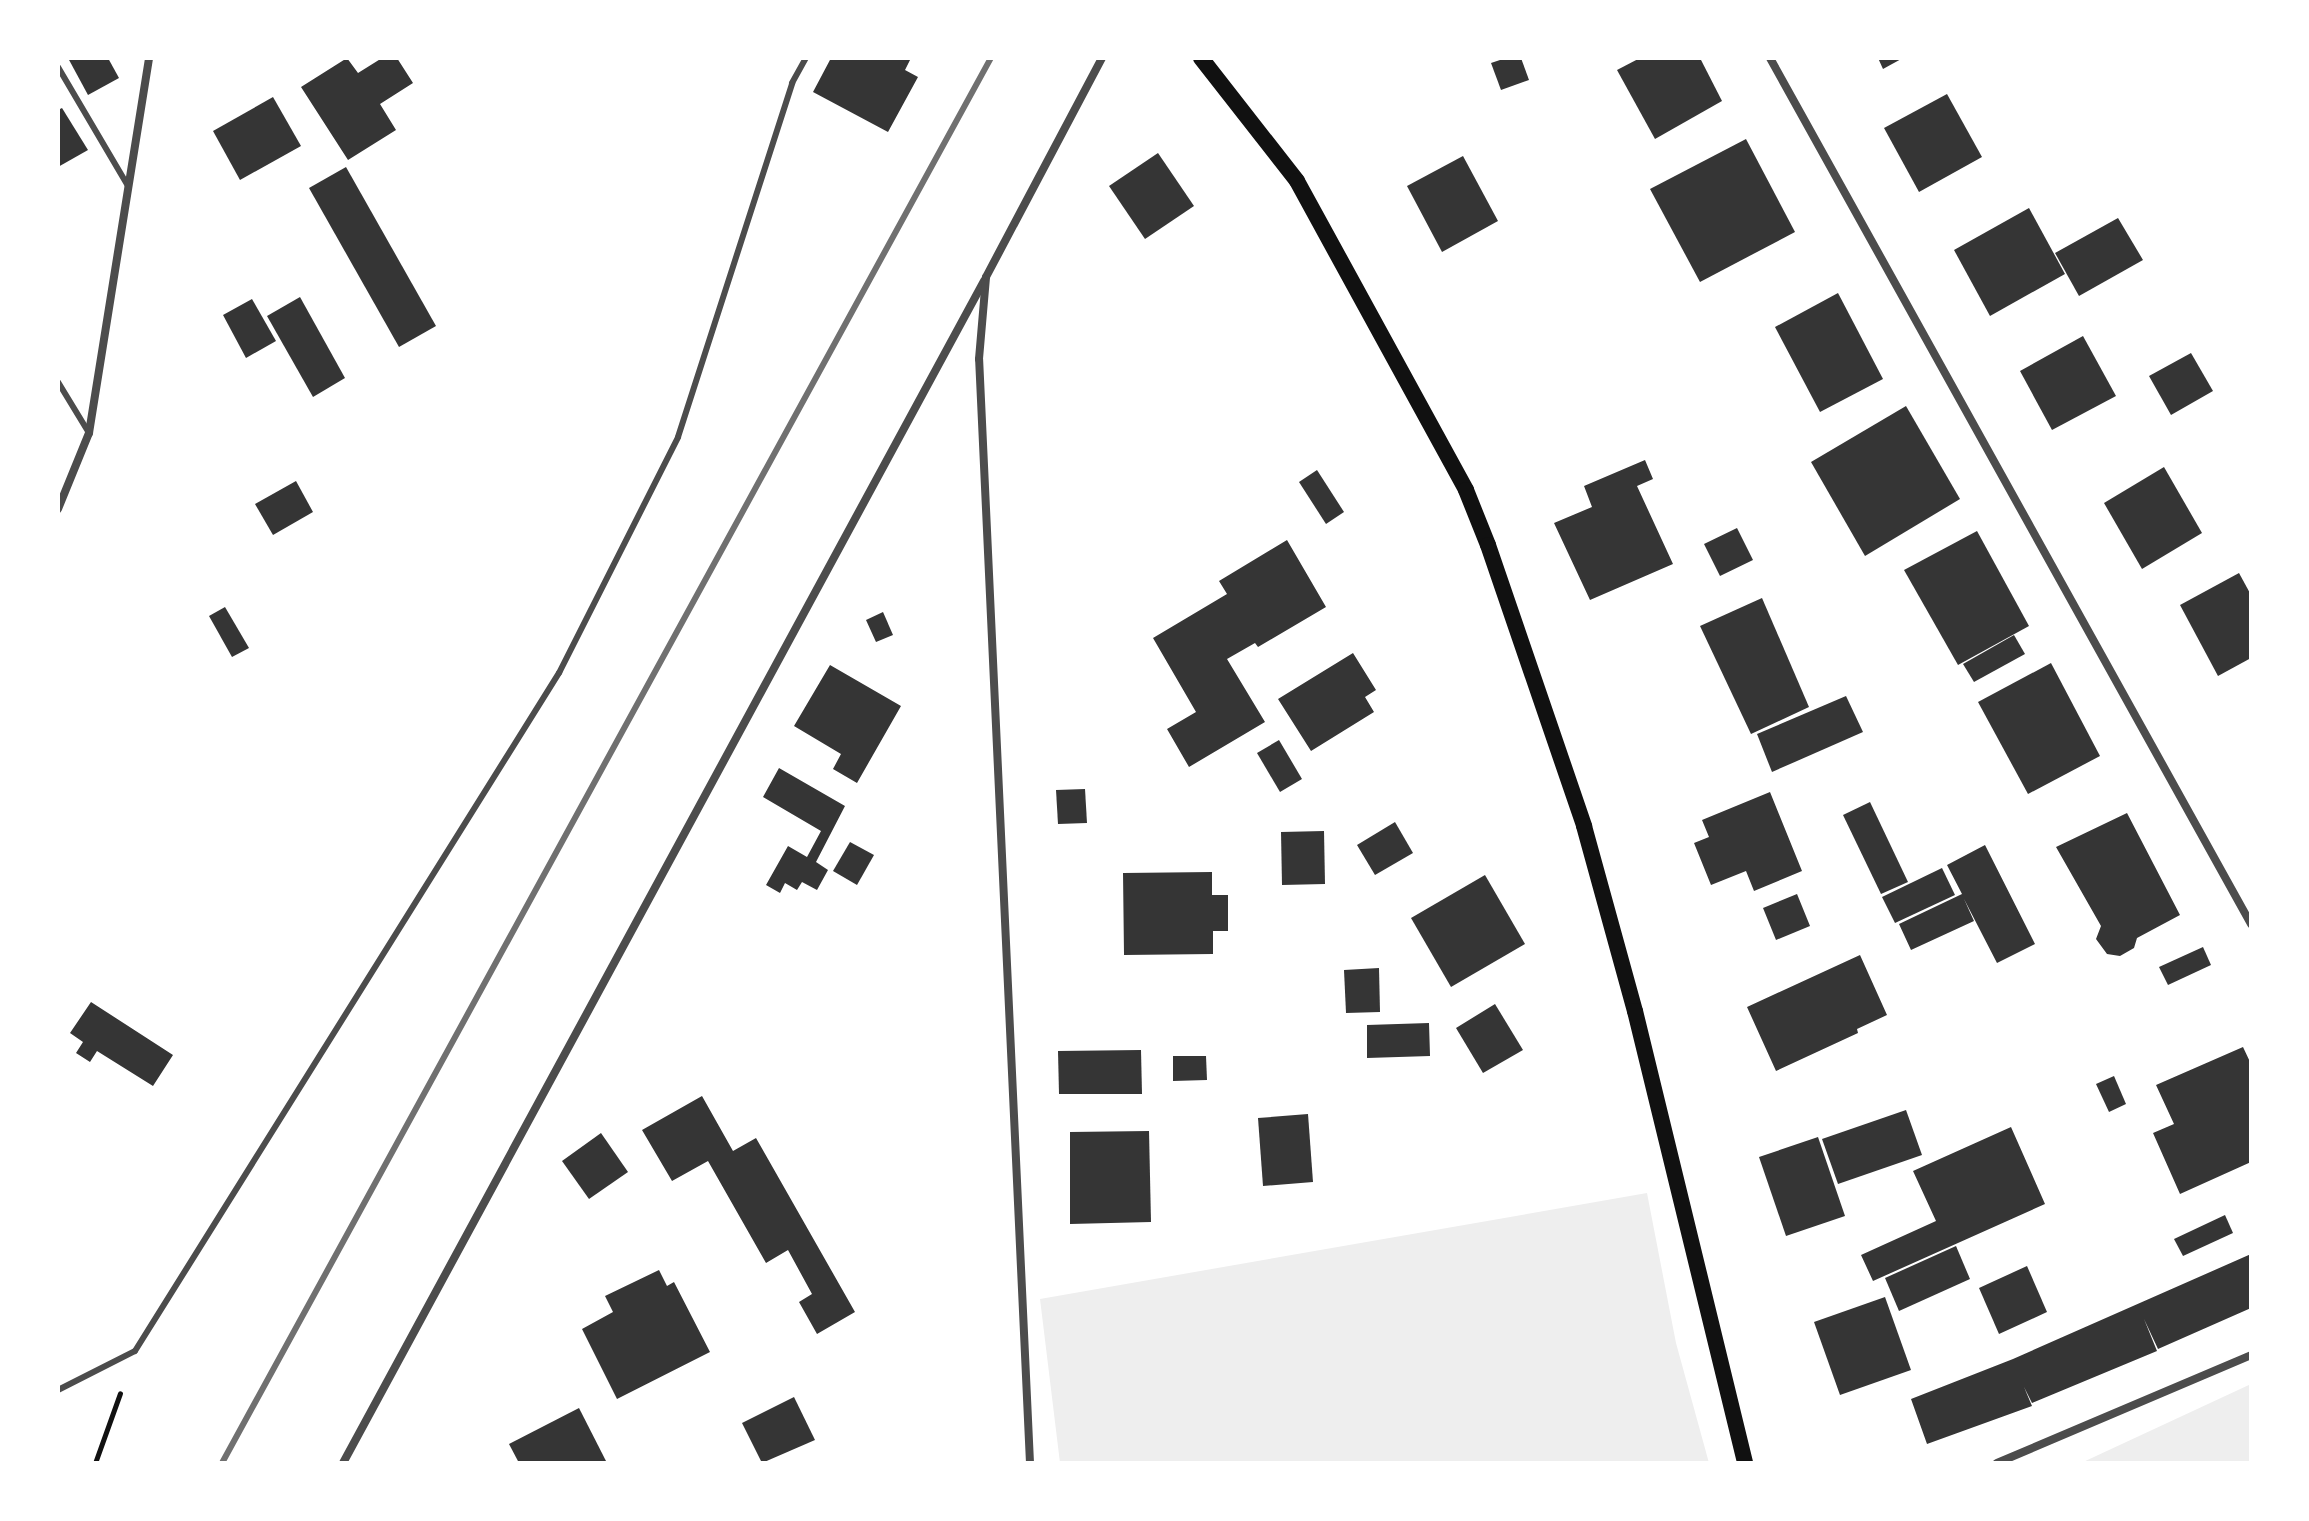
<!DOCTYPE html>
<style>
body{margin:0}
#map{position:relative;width:2309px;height:1521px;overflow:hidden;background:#fff;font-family:Lora,serif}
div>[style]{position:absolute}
.green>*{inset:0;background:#eee}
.building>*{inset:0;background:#353535}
.path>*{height:5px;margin:-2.5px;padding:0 2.5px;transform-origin:2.5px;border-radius:2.5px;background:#111}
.service>*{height:6px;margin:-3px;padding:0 3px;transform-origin:3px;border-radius:3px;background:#4c4c4c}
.minor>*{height:8px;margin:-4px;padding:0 4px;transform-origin:4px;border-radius:4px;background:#4c4c4c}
.secondary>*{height:16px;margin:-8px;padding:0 8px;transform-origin:8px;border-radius:8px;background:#111}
.rail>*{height:6px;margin:-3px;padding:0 3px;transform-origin:3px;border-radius:3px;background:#707070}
span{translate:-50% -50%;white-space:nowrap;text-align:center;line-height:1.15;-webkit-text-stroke:8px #fff;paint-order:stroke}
.frame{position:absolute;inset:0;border:60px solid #fff;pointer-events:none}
</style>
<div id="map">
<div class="green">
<i style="clip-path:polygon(1647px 1193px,1676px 1343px,1709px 1463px,1060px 1463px,1040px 1299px)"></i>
<i style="clip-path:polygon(2251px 1384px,2251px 1463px,2081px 1463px)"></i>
</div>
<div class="building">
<i style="clip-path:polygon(68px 58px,108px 58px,119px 78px,88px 95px)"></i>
<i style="clip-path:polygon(347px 58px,358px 73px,382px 58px,397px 58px,413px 83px,380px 104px,396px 130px,348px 160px,301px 87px)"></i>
<i style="clip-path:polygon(831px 58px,911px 58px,905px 70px,918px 77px,888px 132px,813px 92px)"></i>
<i style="clip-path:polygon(1506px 58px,1521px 58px,1529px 80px,1501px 90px,1491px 63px)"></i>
<i style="clip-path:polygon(1640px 58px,1700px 58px,1722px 101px,1655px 139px,1617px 70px)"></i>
<i style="clip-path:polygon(1878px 58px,1903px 58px,1883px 69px)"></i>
<i style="clip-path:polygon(1947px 94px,1982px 157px,1919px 192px,1884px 128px)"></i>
<i style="clip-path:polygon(273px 97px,301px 146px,240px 180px,213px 131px)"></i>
<i style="clip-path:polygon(62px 108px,88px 150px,58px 167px,58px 110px)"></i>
<i style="clip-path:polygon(1746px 139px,1795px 232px,1700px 282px,1650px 189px)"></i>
<i style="clip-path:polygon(1158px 153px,1194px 206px,1145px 239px,1109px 186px)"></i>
<i style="clip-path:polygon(1463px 156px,1498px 221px,1442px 252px,1407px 186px)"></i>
<i style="clip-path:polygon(346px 167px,436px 326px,399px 347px,309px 188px)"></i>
<i style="clip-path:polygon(2029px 208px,2065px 274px,1990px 316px,1954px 250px)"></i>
<i style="clip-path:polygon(2118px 218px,2143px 260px,2079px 296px,2055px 253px)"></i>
<i style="clip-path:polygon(1838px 293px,1883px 379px,1820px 412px,1775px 327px)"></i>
<i style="clip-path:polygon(300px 297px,345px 378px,313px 397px,267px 316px)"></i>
<i style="clip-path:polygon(252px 299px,276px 341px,246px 358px,223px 315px)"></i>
<i style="clip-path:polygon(2083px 336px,2116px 396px,2052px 430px,2020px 371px)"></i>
<i style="clip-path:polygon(2191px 353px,2213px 391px,2171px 415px,2149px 376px)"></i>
<i style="clip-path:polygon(1906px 406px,1960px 499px,1865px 556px,1811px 462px)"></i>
<i style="clip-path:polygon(1645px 460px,1653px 479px,1637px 486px,1673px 564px,1590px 600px,1554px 523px,1592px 507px,1584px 486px)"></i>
<i style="clip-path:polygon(2164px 467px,2202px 533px,2142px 569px,2104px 503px)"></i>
<i style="clip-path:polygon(1317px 470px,1344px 512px,1326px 524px,1299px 482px)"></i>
<i style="clip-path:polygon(296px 481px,313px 512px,273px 535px,255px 504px)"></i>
<i style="clip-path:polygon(1737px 528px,1753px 560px,1720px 576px,1704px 544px)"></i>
<i style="clip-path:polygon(1977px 531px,2029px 626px,1958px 665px,1904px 570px)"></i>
<i style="clip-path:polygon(1287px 540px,1326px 607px,1258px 647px,1255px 643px,1227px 659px,1265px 722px,1189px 767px,1167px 729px,1196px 712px,1153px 638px,1227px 594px,1219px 581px)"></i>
<i style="clip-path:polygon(2239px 573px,2251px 595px,2251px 658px,2218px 676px,2180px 605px)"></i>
<i style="clip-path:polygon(1762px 598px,1809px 707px,1751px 734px,1700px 626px)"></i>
<i style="clip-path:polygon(225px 607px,249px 648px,232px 657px,209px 616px)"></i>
<i style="clip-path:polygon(883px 612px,893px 635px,876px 642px,866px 620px)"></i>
<i style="clip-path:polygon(2014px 635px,2025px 654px,1974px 682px,1963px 664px)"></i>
<i style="clip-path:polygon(1353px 653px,1376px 690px,1365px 697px,1374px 712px,1311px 751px,1278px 699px)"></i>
<i style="clip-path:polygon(2051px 663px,2100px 756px,2028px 794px,1978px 702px)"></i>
<i style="clip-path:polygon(830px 665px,901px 706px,857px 783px,833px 769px,841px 754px,794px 726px)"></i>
<i style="clip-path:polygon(1846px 696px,1863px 732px,1772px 772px,1757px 734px)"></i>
<i style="clip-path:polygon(1279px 740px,1302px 779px,1280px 792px,1257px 753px)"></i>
<i style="clip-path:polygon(779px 768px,845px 806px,816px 862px,828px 870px,817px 890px,802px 882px,797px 890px,785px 883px,780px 893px,766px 885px,788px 846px,807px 857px,821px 831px,763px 797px)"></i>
<i style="clip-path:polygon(1085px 789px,1087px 823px,1058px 824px,1056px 790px)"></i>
<i style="clip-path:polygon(1770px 792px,1802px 871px,1754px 891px,1746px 871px,1711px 885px,1694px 843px,1709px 837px,1702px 820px)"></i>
<i style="clip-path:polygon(1870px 802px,1908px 882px,1881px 894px,1843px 815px)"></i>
<i style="clip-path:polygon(2127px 813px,2180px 915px,2137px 938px,2134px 948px,2120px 956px,2107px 954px,2096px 939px,2101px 926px,2056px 847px)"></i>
<i style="clip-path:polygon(1395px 822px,1413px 853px,1375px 875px,1357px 845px)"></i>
<i style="clip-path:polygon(1324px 831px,1325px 884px,1282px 885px,1281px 832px)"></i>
<i style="clip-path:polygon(850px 842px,874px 855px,857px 885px,833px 871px)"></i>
<i style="clip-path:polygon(1985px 845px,2035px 944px,1997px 963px,1964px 899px,1974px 921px,1911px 950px,1899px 924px,1962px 894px,1947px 865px)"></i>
<i style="clip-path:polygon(1942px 868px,1955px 895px,1895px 923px,1882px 897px)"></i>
<i style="clip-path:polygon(1212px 872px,1212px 895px,1228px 895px,1228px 931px,1213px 931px,1213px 954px,1124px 955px,1123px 873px)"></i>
<i style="clip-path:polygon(1485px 875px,1525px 944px,1451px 987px,1411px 918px)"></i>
<i style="clip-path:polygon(1797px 894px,1810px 926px,1776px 940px,1763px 908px)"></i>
<i style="clip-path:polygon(2203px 947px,2211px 965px,2168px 985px,2159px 967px)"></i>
<i style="clip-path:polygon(1860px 955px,1887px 1015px,1857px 1029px,1858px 1033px,1776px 1071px,1747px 1007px)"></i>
<i style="clip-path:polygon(1379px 968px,1380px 1012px,1346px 1013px,1344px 970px)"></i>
<i style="clip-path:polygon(91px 1002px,173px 1055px,153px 1086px,97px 1051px,90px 1062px,76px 1053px,83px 1042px,70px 1033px)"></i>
<i style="clip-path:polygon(1495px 1004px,1523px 1050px,1483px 1073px,1456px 1028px)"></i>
<i style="clip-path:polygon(1429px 1023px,1430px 1056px,1367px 1058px,1367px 1025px)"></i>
<i style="clip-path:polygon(2243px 1047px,2251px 1064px,2251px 1162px,2180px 1194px,2153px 1133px,2174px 1124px,2156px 1085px)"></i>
<i style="clip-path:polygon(1141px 1050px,1142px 1094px,1059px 1094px,1058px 1051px)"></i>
<i style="clip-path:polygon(1173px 1056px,1206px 1056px,1207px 1080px,1173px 1081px)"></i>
<i style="clip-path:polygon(2114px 1076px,2126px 1104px,2109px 1112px,2096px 1084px)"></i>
<i style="clip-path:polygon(702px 1096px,733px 1151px,756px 1138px,855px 1312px,817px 1334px,799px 1302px,812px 1294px,788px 1250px,766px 1263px,708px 1161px,672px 1181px,642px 1130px)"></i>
<i style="clip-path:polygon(1906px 1110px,1922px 1155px,1838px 1184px,1822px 1139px)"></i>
<i style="clip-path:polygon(1308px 1114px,1313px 1182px,1263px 1186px,1258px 1118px)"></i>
<i style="clip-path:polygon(2011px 1127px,2045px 1204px,1873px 1281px,1861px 1255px,1936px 1221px,1913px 1171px)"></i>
<i style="clip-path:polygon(1149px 1131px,1151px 1222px,1070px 1224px,1070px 1132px)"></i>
<i style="clip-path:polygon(601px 1133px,628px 1172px,589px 1199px,562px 1161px)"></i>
<i style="clip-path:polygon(1818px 1137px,1845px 1216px,1786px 1236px,1759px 1157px)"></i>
<i style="clip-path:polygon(2225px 1215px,2233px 1233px,2183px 1256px,2174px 1239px)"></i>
<i style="clip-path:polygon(1956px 1246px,1970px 1279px,1899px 1311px,1885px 1278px)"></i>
<i style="clip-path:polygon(2251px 1254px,2251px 1308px,2158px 1349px,2144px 1319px,2157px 1351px,2032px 1403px,2024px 1387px,2032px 1406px,1927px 1444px,1911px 1399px,2013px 1359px)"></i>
<i style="clip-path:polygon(2027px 1266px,2047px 1312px,1999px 1334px,1979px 1288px)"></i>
<i style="clip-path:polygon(659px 1270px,667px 1286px,674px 1282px,710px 1352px,617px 1399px,582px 1329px,613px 1312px,605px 1296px)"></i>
<i style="clip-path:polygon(1885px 1297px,1911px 1370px,1840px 1395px,1814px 1322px)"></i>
<i style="clip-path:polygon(794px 1397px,815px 1440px,762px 1463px,742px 1423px)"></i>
<i style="clip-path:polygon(579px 1408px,607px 1463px,519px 1463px,509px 1444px)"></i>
</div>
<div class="path">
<i style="left:95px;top:1463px;width:74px;rotate:-70.3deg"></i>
</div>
<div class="service">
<i style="left:58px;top:67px;width:138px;rotate:59.5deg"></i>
<i style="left:58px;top:382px;width:60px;rotate:58.7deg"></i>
<i style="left:58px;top:1390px;width:86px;rotate:-26.9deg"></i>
<i style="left:135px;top:1351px;width:800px;rotate:-57.98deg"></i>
<i style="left:559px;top:673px;width:264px;rotate:-63.2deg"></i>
<i style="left:678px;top:437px;width:372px;rotate:-72.1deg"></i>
<i style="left:792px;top:83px;width:29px;rotate:-61deg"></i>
</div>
<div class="minor">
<i style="left:1770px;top:58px;width:991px;rotate:60.95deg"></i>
<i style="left:58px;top:509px;width:82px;rotate:-67.8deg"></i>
<i style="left:89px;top:433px;width:380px;rotate:-80.9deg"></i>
<i style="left:343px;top:1463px;width:1345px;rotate:-61.53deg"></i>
<i style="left:1030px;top:1463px;width:1105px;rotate:-92.64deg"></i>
<i style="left:979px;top:359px;width:82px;rotate:-85.1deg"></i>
<i style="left:986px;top:277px;width:248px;rotate:-62.1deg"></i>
<i style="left:1997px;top:1463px;width:276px;rotate:-23deg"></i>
</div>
<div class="secondary">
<i style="left:1201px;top:58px;width:156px;rotate:52deg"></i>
<i style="left:1297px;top:181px;width:352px;rotate:61.3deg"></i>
<i style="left:1466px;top:490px;width:59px;rotate:68.2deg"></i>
<i style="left:1488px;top:545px;width:297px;rotate:71.1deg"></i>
<i style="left:1584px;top:826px;width:192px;rotate:74.6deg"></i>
<i style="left:1635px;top:1011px;width:465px;rotate:76.3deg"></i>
</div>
<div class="rail">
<i style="left:222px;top:1463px;width:1602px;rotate:-61.31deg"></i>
</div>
<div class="frame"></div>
</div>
